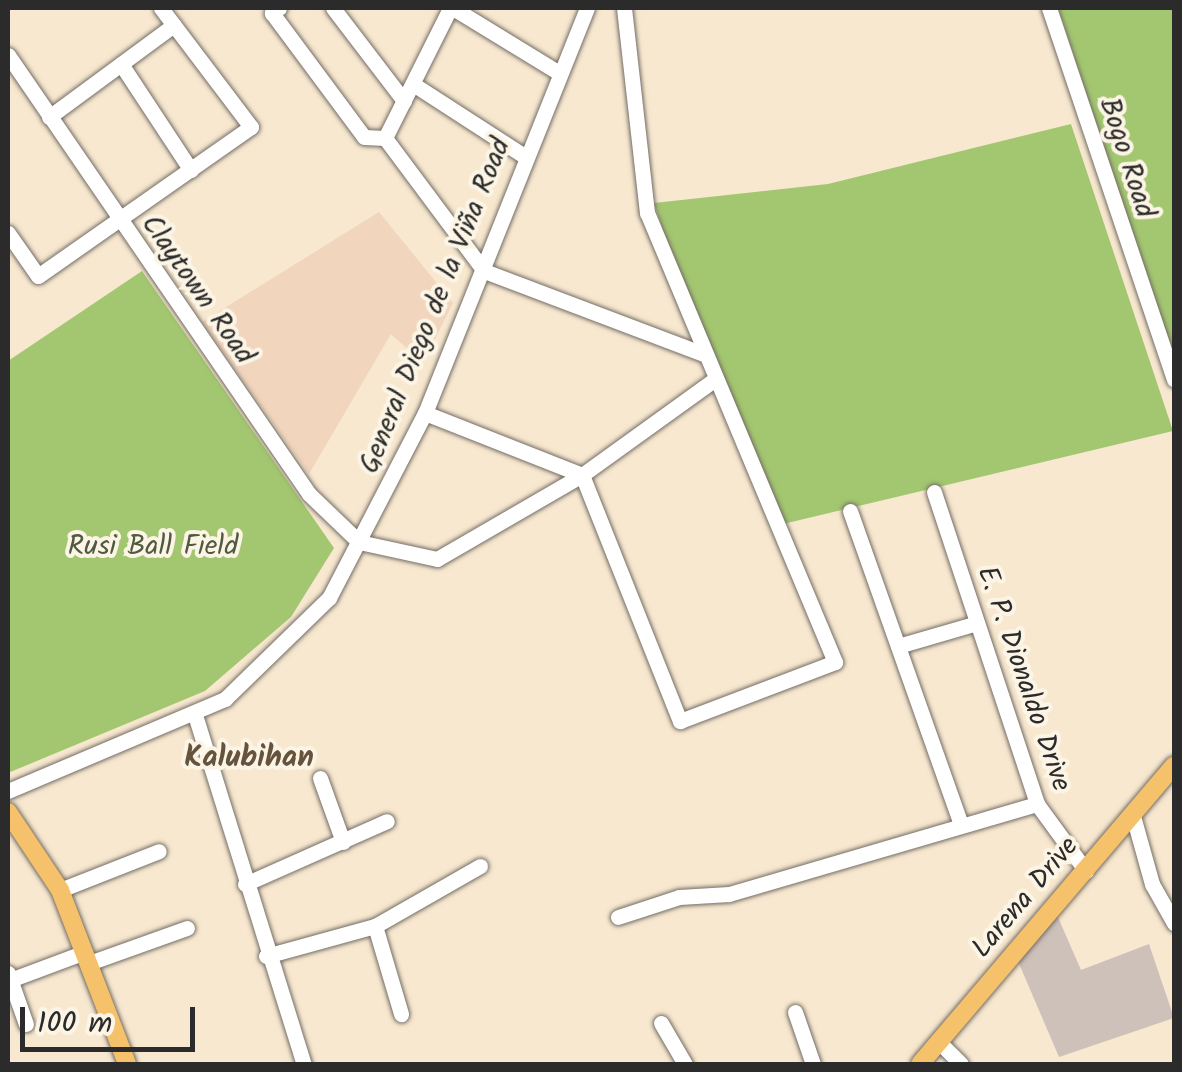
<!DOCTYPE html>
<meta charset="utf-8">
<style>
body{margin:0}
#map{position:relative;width:1182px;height:1072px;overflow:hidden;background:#f8e8d0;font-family:Kalam,sans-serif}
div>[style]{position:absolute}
.built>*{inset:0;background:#f1d5bd}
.industrial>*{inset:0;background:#cec1ba}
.green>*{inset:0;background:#a3c770}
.roads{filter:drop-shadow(0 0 2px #736d65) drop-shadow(0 0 2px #736d65)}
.minor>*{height:15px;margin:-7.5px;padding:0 7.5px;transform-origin:7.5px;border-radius:7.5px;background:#fff}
.major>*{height:18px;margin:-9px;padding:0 9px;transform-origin:9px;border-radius:9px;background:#f6c16b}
span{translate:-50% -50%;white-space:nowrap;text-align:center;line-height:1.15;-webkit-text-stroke:8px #fcf5e5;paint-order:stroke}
.street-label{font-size:28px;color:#2b2b2b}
.park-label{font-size:28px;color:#4f5a40}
.neighbourhood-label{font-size:30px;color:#65533e;font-weight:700}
.frame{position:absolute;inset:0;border:10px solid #2b2b2b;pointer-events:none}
.scale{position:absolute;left:20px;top:1007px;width:175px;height:45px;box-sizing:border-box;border:5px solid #2b2b2b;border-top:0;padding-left:12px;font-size:30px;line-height:35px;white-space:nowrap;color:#2b2b2b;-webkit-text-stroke:8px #fcf5e5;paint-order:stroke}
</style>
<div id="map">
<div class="built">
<i style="clip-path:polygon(379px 212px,453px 303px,423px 363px,391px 334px,309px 474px,202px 322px)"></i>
</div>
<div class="industrial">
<i style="clip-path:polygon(1057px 915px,1081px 970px,1149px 944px,1174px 1018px,1059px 1057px,1017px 959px)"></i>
</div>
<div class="green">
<i style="clip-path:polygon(1058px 8px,1174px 8px,1174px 348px,1171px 349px)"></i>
<i style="clip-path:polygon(1071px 124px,1173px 431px,783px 524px,695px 327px,654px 203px,828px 184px)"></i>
<i style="clip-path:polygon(142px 271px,334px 548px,291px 617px,205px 691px,8px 773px,8px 361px)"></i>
</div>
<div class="roads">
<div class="minor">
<i style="left:279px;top:8px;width:9px;rotate:144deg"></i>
<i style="left:272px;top:13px;width:154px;rotate:53.4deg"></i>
<i style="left:364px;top:137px;width:21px;rotate:3deg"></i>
<i style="left:333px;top:8px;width:117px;rotate:52.6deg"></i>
<i style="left:453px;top:8px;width:121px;rotate:31.5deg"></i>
<i style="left:1049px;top:8px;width:392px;rotate:71.4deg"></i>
<i style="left:8px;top:55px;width:532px;rotate:55.56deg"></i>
<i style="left:309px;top:494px;width:69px;rotate:43.8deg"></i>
<i style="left:359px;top:542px;width:80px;rotate:12.3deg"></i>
<i style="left:437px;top:559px;width:168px;rotate:-30.1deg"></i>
<i style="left:582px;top:475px;width:164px;rotate:-35.8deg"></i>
<i style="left:121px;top:64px;width:127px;rotate:56.6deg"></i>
<i style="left:413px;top:84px;width:135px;rotate:32.9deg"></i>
<i style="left:49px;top:117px;width:155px;rotate:-36.4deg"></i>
<i style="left:385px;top:138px;width:166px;rotate:53.3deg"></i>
<i style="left:484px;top:271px;width:237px;rotate:20.7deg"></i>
<i style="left:385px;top:138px;width:145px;rotate:-63.4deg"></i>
<i style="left:8px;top:233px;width:52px;rotate:55.1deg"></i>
<i style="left:38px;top:276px;width:260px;rotate:-35deg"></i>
<i style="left:251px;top:127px;width:149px;rotate:-127.1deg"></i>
<i style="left:425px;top:413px;width:169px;rotate:21.5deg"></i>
<i style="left:582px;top:475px;width:265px;rotate:68.3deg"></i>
<i style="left:680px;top:721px;width:166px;rotate:-20.8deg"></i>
<i style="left:835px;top:662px;width:487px;rotate:-112.7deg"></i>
<i style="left:647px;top:213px;width:206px;rotate:-96.4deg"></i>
<i style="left:934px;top:492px;width:329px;rotate:71.7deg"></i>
<i style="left:1037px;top:804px;width:83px;rotate:53.8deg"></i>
<i style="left:850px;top:511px;width:333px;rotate:70.5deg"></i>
<i style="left:898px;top:646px;width:82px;rotate:-16.2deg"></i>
<i style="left:195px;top:715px;width:366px;rotate:72.7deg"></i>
<i style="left:320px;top:778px;width:68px;rotate:70.2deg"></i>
<i style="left:8px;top:791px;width:236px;rotate:-23deg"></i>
<i style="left:225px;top:699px;width:145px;rotate:-44.2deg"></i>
<i style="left:329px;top:598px;width:208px;rotate:-62.6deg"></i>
<i style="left:425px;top:413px;width:436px;rotate:-68.2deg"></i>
<i style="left:1133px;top:816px;width:71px;rotate:74.4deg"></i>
<i style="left:1152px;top:884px;width:45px;rotate:60.6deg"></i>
<i style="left:245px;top:884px;width:155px;rotate:-23.9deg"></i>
<i style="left:60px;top:890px;width:106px;rotate:-21.5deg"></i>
<i style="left:618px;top:917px;width:64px;rotate:-18.2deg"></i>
<i style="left:679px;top:897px;width:50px;rotate:-3.4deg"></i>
<i style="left:729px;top:894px;width:321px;rotate:-16.3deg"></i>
<i style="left:375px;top:926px;width:92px;rotate:73.5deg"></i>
<i style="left:266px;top:956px;width:113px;rotate:-15.4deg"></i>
<i style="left:375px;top:926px;width:121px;rotate:-29.7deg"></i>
<i style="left:89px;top:963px;width:104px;rotate:-19.7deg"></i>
<i style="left:8px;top:973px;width:54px;rotate:70.6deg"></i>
<i style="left:10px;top:980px;width:80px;rotate:-20.5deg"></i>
<i style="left:795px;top:1012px;width:55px;rotate:70.9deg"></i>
<i style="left:661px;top:1023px;width:48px;rotate:59.7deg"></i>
<i style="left:939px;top:1042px;width:31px;rotate:45deg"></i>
</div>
<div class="major">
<i style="left:8px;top:812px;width:94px;rotate:56.3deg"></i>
<i style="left:60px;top:890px;width:186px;rotate:68.9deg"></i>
<i style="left:920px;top:1064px;width:392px;rotate:-49.6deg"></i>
</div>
</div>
<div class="street-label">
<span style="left:1126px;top:158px;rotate:72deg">Bogo Road</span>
<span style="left:197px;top:290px;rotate:55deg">Claytown Road</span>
<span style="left:436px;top:306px;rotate:-68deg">General Diego de la Viña Road</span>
<span style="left:1023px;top:679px;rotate:71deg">E. P. Dionaldo Drive</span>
<span style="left:1026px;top:898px;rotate:-50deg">Larena Drive</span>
</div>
<div class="park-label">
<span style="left:153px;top:547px">Rusi Ball Field</span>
</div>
<div class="neighbourhood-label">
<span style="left:249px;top:758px">Kalubihan</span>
</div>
<div class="frame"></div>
<div class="scale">100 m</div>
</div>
